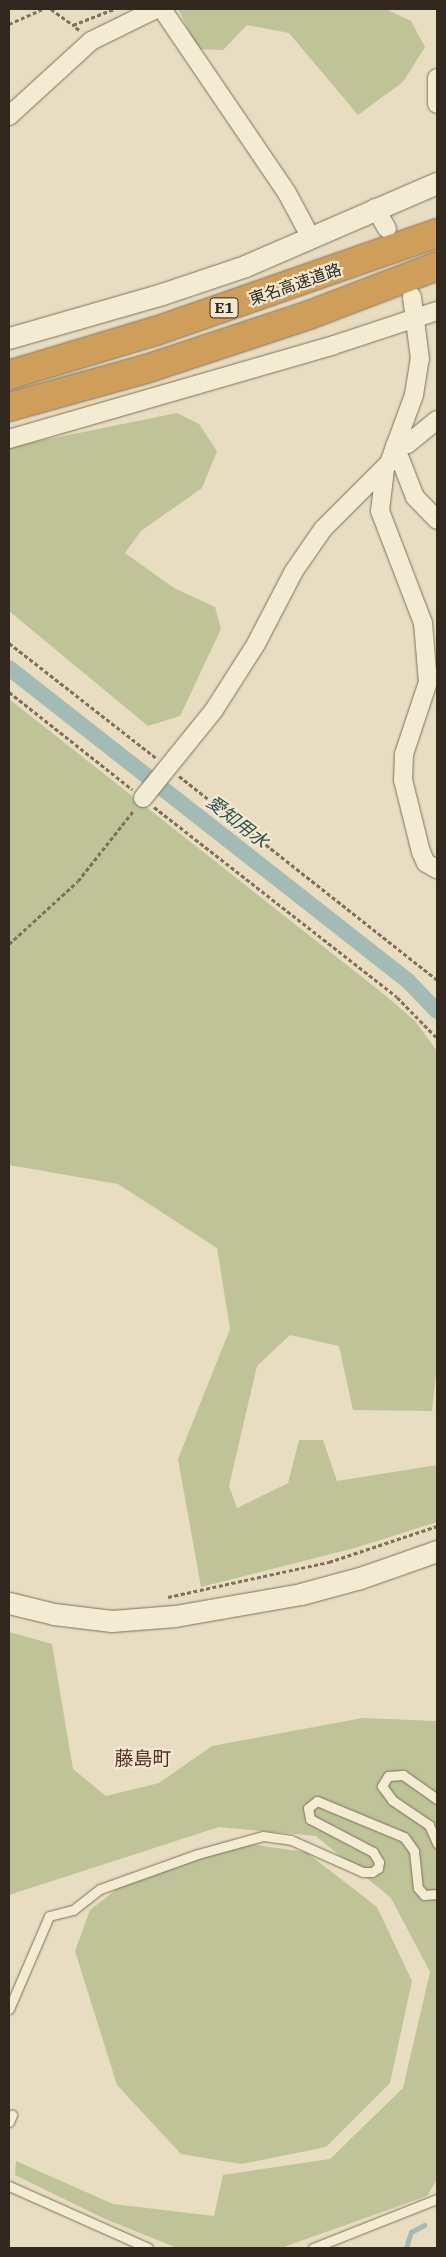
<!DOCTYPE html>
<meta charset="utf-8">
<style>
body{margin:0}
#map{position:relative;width:446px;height:2257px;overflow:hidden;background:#e8ddc1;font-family:"IBM Plex Serif","Noto Sans JP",serif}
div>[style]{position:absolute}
.green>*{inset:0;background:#bec497}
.stream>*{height:5px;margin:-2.5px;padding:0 2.5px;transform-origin:2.5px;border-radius:2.5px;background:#a3bbb4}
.canal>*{height:16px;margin:-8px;padding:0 8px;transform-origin:8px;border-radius:8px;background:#a3bbb4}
.path>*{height:3px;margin-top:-1.5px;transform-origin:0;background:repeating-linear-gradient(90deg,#7f6f5b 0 4px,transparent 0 6.5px)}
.roads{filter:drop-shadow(0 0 1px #7f6f5b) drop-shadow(0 0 1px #7f6f5b)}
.service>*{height:9px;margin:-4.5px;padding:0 4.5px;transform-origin:4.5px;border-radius:4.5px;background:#f4ebd3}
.minor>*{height:18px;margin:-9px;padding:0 9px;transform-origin:9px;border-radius:9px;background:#f4ebd3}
.tertiary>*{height:21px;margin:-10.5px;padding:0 10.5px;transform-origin:10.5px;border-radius:10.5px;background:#f4ebd3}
.motorway>*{height:28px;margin:-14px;padding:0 14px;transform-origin:14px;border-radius:14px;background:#cf9e5a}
span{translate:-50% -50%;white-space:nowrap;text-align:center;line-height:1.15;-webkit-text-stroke:4.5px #f0e8d0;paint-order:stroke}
.shield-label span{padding:1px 4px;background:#f0e8d0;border:1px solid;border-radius:4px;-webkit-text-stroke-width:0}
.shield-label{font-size:15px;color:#31271d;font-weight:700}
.street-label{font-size:16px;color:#31271d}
.water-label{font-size:18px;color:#2e4f4e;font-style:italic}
.quarter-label{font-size:19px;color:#582e22}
.frame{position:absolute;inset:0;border:10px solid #31271d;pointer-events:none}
</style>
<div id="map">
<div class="green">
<i style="clip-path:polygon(178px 9px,386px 9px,411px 21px,425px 47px,403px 82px,358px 115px,289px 33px,247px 25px,223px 50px,198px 49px)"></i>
<i style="clip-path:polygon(177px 413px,199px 424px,217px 451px,202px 488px,141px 531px,125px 553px,174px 588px,215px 607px,221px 629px,180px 716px,148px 726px,9px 611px,9px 447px)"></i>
<i style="clip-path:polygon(9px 699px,386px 996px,415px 1021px,437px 1051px,437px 1364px,432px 1411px,353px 1410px,339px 1346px,290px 1335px,257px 1366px,229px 1486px,237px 1508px,288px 1483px,299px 1440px,323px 1440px,337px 1481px,437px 1465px,437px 1522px,355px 1548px,201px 1587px,178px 1459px,230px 1329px,217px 1248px,118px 1184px,9px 1165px)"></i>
<i style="clip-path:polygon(9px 1632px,52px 1644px,73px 1769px,106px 1796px,159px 1783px,212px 1746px,362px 1718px,437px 1721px,437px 2179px,427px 2196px,281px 2248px,177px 2248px,103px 2218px,15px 2175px,16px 2161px,113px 2204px,214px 2216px,223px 2175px,330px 2159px,403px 2088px,430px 1972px,391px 1898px,316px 1836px,219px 1827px,9px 1895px)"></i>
<i style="clip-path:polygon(227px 1841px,306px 1852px,377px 1907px,412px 1981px,390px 2083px,326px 2147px,241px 2164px,181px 2154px,117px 2085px,75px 1951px,90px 1910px,118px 1888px)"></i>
</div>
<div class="stream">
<i style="left:406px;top:2248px;width:17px;rotate:-73deg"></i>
<i style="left:411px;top:2232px;width:15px;rotate:-28deg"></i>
</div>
<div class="canal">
<i style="left:9px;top:668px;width:507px;rotate:38.11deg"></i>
<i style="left:408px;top:981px;width:42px;rotate:46deg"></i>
</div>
<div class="path">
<i style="left:51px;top:9px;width:27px;rotate:36deg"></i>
<i style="left:9px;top:24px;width:36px;rotate:-24deg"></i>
<i style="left:79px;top:30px;width:8px;rotate:-140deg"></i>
<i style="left:73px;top:25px;width:44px;rotate:-21.3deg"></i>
<i style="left:9px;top:643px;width:187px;rotate:38deg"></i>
<i style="left:9px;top:692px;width:157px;rotate:38.3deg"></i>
<i style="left:179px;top:776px;width:329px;rotate:38.3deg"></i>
<i style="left:154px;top:807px;width:308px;rotate:38deg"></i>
<i style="left:397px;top:997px;width:57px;rotate:45.7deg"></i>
<i style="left:9px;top:944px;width:93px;rotate:-42.4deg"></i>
<i style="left:78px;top:881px;width:90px;rotate:-51.7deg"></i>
<i style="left:168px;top:1597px;width:165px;rotate:-12.3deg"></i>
<i style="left:329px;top:1562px;width:114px;rotate:-18.4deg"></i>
</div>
<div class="roads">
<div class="service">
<i style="left:437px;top:1799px;width:42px;rotate:-144.8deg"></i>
<i style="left:403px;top:1775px;width:15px;rotate:176deg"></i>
<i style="left:388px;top:1776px;width:12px;rotate:121deg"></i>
<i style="left:382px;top:1786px;width:17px;rotate:54deg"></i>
<i style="left:392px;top:1800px;width:45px;rotate:34deg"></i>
<i style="left:429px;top:1825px;width:20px;rotate:66deg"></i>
<i style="left:9px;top:2009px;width:101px;rotate:-66.7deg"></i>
<i style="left:49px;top:1916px;width:25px;rotate:-14deg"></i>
<i style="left:73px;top:1910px;width:34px;rotate:-38deg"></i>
<i style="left:100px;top:1889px;width:104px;rotate:-19.7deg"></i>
<i style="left:198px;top:1854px;width:67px;rotate:-15.5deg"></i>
<i style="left:263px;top:1836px;width:28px;rotate:8deg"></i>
<i style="left:291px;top:1840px;width:79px;rotate:24deg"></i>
<i style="left:363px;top:1872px;width:9px"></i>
<i style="left:372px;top:1872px;width:7px;rotate:-34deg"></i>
<i style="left:378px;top:1868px;width:6px;rotate:-81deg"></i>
<i style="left:379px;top:1862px;width:12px;rotate:-121deg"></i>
<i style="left:373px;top:1852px;width:71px;rotate:-152.4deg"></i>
<i style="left:310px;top:1819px;width:11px;rotate:-100deg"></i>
<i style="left:308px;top:1808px;width:11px;rotate:-38deg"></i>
<i style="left:317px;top:1801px;width:94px;rotate:22.5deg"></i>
<i style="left:404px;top:1837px;width:17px;rotate:54deg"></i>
<i style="left:414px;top:1851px;width:37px;rotate:84deg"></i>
<i style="left:418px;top:1888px;width:9px;rotate:49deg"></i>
<i style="left:424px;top:1895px;width:13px;rotate:-4deg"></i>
<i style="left:9px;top:2122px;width:8px;rotate:-67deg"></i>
<i style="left:9px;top:2186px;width:152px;rotate:24deg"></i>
<i style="left:313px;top:2248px;width:133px;rotate:-21.6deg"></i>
</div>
<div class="minor">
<i style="left:162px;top:9px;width:222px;rotate:55.8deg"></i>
<i style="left:287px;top:193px;width:49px;rotate:61.9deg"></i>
<i style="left:437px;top:78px;width:26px;rotate:90deg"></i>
<i style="left:9px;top:116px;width:111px;rotate:-42.4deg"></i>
<i style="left:91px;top:41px;width:72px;rotate:-26.2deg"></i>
<i style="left:375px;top:208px;width:24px;rotate:60deg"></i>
<i style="left:437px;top:420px;width:38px;rotate:141deg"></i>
<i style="left:407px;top:444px;width:12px;rotate:171deg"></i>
<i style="left:395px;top:446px;width:55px;rotate:68.6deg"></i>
<i style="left:415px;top:497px;width:32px;rotate:46deg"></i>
<i style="left:9px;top:439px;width:338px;rotate:-16.1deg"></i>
<i style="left:334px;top:345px;width:108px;rotate:-18.3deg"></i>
<i style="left:385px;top:469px;width:42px;rotate:96.8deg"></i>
<i style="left:380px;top:511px;width:120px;rotate:69deg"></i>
<i style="left:423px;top:623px;width:59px;rotate:85.2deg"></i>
<i style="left:428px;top:682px;width:76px;rotate:108.4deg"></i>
<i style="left:404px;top:754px;width:26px;rotate:92deg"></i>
<i style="left:403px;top:780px;width:74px;rotate:76deg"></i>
<i style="left:421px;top:852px;width:12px;rotate:66deg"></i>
<i style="left:426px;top:863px;width:13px;rotate:29deg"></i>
<i style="left:143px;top:798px;width:113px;rotate:-51.1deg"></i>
<i style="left:214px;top:710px;width:78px;rotate:-57.5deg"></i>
<i style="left:256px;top:644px;width:82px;rotate:-62.5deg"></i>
<i style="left:294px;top:571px;width:51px;rotate:-55.4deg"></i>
<i style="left:323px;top:529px;width:93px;rotate:-45deg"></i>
<i style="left:389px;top:463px;width:72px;rotate:-69.8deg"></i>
<i style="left:414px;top:395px;width:36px;rotate:-81deg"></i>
<i style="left:420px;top:359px;width:63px;rotate:-97.4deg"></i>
</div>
<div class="tertiary">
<i style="left:9px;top:338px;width:159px;rotate:-16deg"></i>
<i style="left:162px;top:294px;width:88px;rotate:-18.6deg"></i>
<i style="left:245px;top:266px;width:209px;rotate:-23.4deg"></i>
<i style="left:9px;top:1603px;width:46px;rotate:13.7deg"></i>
<i style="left:54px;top:1614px;width:58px;rotate:6.9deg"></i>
<i style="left:112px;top:1621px;width:63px;rotate:-4.5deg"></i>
<i style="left:175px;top:1616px;width:128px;rotate:-9.9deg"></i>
<i style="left:301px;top:1594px;width:61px;rotate:-15.2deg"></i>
<i style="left:360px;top:1578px;width:82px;rotate:-19.3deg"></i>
</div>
<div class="motorway">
<i style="left:9px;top:375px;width:153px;rotate:-16.7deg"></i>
<i style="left:156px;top:331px;width:298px;rotate:-19.2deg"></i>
<i style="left:9px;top:407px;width:142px;rotate:-15.5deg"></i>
<i style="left:146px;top:369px;width:172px;rotate:-18.3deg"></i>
<i style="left:309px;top:315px;width:137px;rotate:-20.9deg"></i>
</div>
</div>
<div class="shield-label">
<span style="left:224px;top:308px">E1</span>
</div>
<div class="street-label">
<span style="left:295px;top:284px;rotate:-19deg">東名高速道路</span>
</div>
<div class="water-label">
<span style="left:237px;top:822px;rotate:38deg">愛知用水</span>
</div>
<div class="quarter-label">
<span style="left:143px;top:1759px">藤島町</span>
</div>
<div class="frame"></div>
</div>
